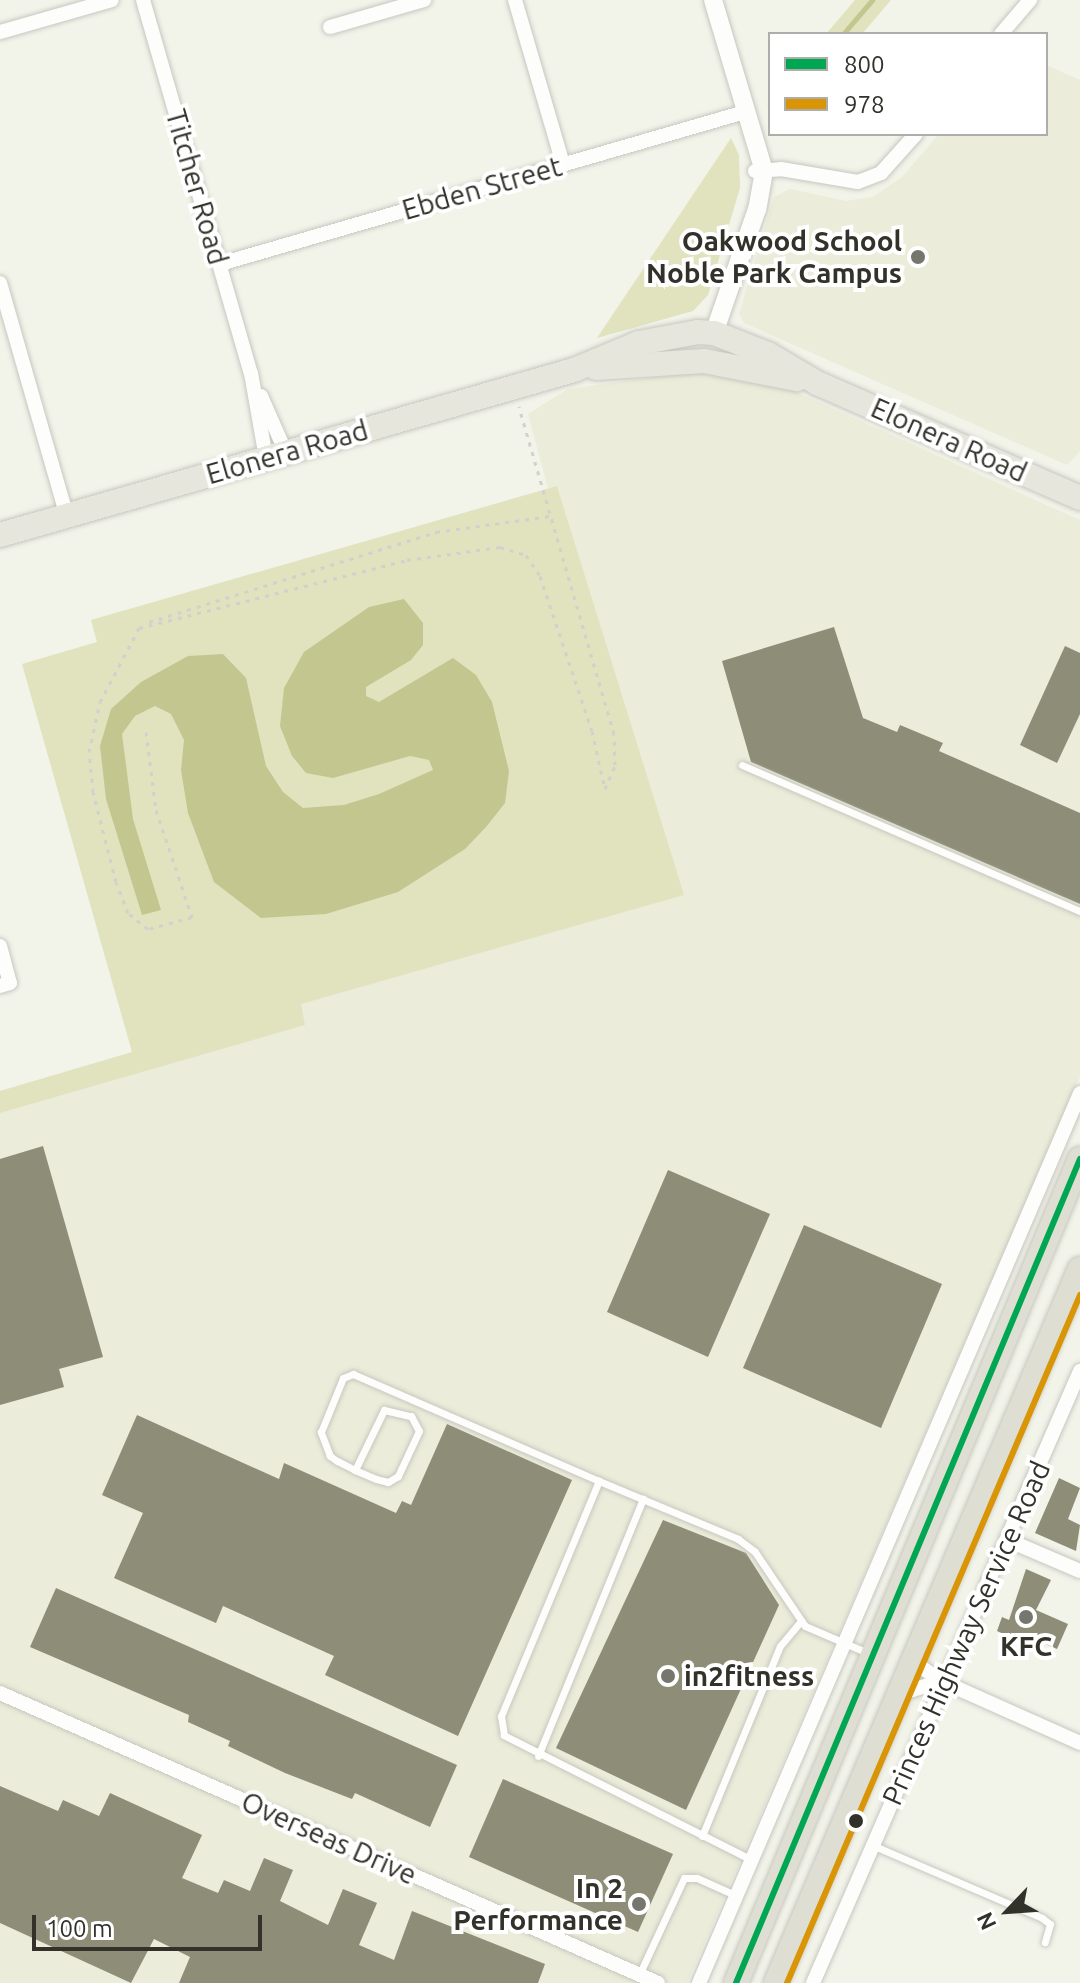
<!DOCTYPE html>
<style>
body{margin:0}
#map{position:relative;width:1080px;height:1983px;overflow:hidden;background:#f2f3e9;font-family:Ubuntu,sans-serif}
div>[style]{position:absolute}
.built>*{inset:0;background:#ebecd9}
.green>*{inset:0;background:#e1e2be}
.water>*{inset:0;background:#c4c68f}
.stream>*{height:5px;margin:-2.5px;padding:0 2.5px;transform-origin:2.5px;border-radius:2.5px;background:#c4c68f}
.building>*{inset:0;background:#8d8d78}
.path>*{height:3px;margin-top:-1.5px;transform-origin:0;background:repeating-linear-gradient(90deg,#d1d1ce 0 4px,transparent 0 10px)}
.roads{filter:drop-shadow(0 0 2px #c7c7c0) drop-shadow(0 0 2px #c7c7c0)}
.service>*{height:7px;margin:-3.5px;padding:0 3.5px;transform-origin:3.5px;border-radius:3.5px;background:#fdfdfc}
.minor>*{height:14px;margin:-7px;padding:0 7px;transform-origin:7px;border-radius:7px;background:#fdfdfc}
.tertiary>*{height:18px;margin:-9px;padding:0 9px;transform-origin:9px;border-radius:9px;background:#fdfdfc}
.primary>*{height:24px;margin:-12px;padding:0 12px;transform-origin:12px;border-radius:12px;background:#e6e6dd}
.trunk>*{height:24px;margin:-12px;padding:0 12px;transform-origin:12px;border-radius:12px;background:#deded2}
.bus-1>*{height:6px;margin:-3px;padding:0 3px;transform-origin:3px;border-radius:3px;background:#00a651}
.bus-2>*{height:6px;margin:-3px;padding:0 3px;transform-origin:3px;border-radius:3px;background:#d99506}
.dots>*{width:22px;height:22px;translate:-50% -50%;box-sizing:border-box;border:4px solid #fff;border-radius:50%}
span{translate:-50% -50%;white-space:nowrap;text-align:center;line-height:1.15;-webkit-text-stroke:8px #fff;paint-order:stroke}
.street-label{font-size:28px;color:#32322b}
.poi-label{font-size:28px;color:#32322b;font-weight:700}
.right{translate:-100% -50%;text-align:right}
.left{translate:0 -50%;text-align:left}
.legend{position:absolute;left:768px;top:32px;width:280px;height:104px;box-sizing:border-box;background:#fff;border:2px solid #adadaa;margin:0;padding:10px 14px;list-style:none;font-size:24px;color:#32322b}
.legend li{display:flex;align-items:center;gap:16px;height:40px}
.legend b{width:40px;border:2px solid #adadaa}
.north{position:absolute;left:968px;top:1871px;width:80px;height:80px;-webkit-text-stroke:6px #fff;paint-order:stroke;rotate:245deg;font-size:22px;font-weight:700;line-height:32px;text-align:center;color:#32322b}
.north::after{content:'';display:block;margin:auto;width:28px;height:36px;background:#32322b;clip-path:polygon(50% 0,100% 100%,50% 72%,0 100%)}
.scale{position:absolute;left:32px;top:1915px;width:230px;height:36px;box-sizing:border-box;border:4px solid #32322b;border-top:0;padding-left:10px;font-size:24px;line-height:28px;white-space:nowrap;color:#32322b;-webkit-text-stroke:6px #fff;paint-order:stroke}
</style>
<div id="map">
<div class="built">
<i style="clip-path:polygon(1046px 65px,1080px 80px,1080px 451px,1067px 465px,744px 323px,739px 314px,774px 197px,790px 189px,846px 201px,873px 197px,902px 177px,939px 134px,1046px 134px)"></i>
<i style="clip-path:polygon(701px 371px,776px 383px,1080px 520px,1080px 1077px,687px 1983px,0 1983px,0 1113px,305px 1025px,300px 1004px,683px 895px,557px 486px,548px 488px,528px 414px,568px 389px)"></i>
</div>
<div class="green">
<i style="clip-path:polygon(855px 0,891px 0,862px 34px,826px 34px)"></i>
<i style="clip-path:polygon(731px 138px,739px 155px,740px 188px,708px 295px,693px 311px,597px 338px)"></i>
<i style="clip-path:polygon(557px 486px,684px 895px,301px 1004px,305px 1025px,0 1113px,0 1091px,132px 1052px,22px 664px,97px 642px,91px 620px)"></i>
</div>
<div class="water">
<i style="clip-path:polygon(404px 599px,423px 623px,423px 645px,411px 660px,366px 687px,366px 696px,379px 702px,453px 658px,476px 675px,492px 702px,509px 771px,505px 803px,486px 827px,465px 849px,398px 892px,326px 914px,261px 918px,214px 882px,188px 813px,181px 770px,184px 740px,171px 714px,155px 706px,135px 716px,122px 734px,133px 819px,161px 910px,142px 915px,106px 799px,100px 746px,111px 709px,141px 682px,188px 656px,223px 654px,246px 678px,266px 766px,283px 792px,303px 808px,344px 805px,379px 794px,433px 770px,429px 760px,410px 756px,333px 778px,306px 773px,292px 756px,280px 726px,284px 688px,304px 652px,369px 607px)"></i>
</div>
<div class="stream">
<i style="left:843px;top:34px;width:45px;rotate:-49.5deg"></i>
</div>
<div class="building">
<i style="clip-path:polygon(834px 627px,863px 718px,897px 732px,900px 725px,943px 743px,939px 751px,1080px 813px,1080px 904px,751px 762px,722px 661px)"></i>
<i style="clip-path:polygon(1065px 646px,1080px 653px,1080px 714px,1057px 763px,1020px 745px)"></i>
<i style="clip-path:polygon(43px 1146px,103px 1357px,59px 1369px,64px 1387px,0 1405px,0 1159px)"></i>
<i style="clip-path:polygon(668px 1170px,770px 1214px,708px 1357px,607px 1312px)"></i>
<i style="clip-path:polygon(804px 1225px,942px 1284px,881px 1428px,743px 1368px)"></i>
<i style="clip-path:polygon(137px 1415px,279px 1479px,284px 1463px,396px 1513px,402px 1501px,411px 1505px,447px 1424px,572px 1480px,458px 1736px,325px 1675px,334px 1656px,223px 1606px,216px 1623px,114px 1578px,143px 1513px,102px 1495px)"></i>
<i style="clip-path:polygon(1059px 1478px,1080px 1488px,1068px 1519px,1080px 1525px,1076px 1551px,1035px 1533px)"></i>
<i style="clip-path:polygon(663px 1520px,746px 1553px,779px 1605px,686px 1810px,556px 1748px)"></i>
<i style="clip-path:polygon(1026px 1569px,1051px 1580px,1036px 1610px,1068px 1624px,1057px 1649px,1022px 1634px,1019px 1641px,997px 1631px,1002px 1617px,1009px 1620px)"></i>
<i style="clip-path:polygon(56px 1588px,457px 1765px,430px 1827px,355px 1793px,352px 1799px,285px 1773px,228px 1746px,230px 1741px,188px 1722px,189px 1715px,30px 1647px)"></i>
<i style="clip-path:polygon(503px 1779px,673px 1854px,638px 1932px,469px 1857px)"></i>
<i style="clip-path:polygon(0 1786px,58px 1811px,63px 1800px,99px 1816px,110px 1793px,202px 1835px,182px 1878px,218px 1893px,224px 1880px,250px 1891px,264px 1858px,293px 1870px,280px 1901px,328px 1925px,343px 1889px,377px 1903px,359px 1945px,394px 1960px,412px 1911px,545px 1964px,538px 1983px,179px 1983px,190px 1957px,154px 1939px,131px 1983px,0 1923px)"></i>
</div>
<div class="path">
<i style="left:149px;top:622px;width:301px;rotate:-17.4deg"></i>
<i style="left:436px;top:532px;width:115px;rotate:-8deg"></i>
<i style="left:146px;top:732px;width:79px;rotate:82.7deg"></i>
<i style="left:156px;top:810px;width:113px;rotate:71.4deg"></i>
<i style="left:192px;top:917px;width:46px;rotate:164.7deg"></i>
<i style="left:148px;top:929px;width:26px;rotate:-141deg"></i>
<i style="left:128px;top:913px;width:33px;rotate:-111deg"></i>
<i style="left:116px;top:882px;width:93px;rotate:-104.3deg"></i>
<i style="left:93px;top:792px;width:40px;rotate:-95.7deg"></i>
<i style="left:89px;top:752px;width:51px;rotate:-77.6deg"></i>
<i style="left:100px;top:702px;width:84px;rotate:-62.2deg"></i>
<i style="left:139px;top:628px;width:276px;rotate:-14.2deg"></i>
<i style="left:407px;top:560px;width:94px;rotate:-8deg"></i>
<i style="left:500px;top:547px;width:27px;rotate:17deg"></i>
<i style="left:526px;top:555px;width:25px;rotate:56deg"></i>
<i style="left:540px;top:576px;width:163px;rotate:71.5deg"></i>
<i style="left:592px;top:731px;width:59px;rotate:77.4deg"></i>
<i style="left:605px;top:789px;width:26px;rotate:-67deg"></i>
<i style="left:615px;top:765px;width:31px;rotate:-92deg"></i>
<i style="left:614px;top:734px;width:341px;rotate:-106.2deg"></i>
</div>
<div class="roads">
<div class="service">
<i style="left:742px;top:765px;width:368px;rotate:23.4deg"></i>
<i style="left:355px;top:1470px;width:67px;rotate:-64.2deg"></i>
<i style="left:384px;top:1410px;width:28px;rotate:13deg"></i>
<i style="left:411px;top:1416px;width:17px;rotate:62deg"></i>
<i style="left:419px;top:1431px;width:50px;rotate:115deg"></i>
<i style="left:398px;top:1476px;width:12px;rotate:149deg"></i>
<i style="left:388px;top:1482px;width:12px;rotate:-166deg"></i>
<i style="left:376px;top:1479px;width:23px;rotate:-157deg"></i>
<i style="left:355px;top:1470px;width:20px;rotate:-153deg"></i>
<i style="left:337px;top:1461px;width:9px;rotate:-144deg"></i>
<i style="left:330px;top:1456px;width:26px;rotate:-111deg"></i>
<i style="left:321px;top:1432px;width:58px;rotate:-67.8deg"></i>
<i style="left:343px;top:1378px;width:11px;rotate:-22deg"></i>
<i style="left:353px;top:1374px;width:268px;rotate:23.5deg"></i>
<i style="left:538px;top:1756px;width:278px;rotate:-67.8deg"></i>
<i style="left:702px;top:1836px;width:205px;rotate:-67.7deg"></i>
<i style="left:780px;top:1646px;width:33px;rotate:-50deg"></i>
<i style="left:872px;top:1845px;width:185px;rotate:23.2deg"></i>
<i style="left:1042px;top:1918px;width:10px;rotate:37deg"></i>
<i style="left:1050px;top:1924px;width:19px;rotate:106deg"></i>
<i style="left:752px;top:1860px;width:278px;rotate:-153.3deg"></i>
<i style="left:504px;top:1735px;width:19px;rotate:-99deg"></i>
<i style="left:501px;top:1716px;width:255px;rotate:-67.4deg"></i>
<i style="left:599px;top:1481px;width:151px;rotate:22.6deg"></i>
<i style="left:738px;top:1539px;width:21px;rotate:37deg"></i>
<i style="left:755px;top:1552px;width:89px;rotate:56deg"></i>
<i style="left:805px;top:1626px;width:71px;rotate:23.3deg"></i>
<i style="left:639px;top:1975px;width:107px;rotate:-65.1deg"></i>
<i style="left:684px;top:1878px;width:13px"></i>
<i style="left:697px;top:1878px;width:44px;rotate:24.2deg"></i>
</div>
<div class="minor">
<i style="left:143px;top:0;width:388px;rotate:73.9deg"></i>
<i style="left:251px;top:373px;width:86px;rotate:80deg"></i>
<i style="left:515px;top:0;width:171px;rotate:73.7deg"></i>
<i style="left:330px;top:27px;width:98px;rotate:-16deg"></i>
<i style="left:0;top:32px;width:116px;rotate:-15.9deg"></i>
<i style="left:1001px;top:34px;width:45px;rotate:-49.5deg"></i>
<i style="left:755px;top:171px;width:26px;rotate:-4deg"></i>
<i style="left:781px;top:169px;width:78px;rotate:9.6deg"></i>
<i style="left:858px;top:182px;width:25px;rotate:-21deg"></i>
<i style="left:881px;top:173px;width:52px;rotate:-48.1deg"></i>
<i style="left:220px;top:264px;width:547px;rotate:-16.15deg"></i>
<i style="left:0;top:283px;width:242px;rotate:74deg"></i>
<i style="left:261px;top:396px;width:62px;rotate:66.3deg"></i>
<i style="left:0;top:946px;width:38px;rotate:75deg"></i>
<i style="left:10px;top:983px;width:10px;rotate:163deg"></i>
<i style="left:1010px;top:1541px;width:76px;rotate:23.2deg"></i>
<i style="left:914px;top:1662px;width:33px;rotate:35deg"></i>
<i style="left:941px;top:1681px;width:152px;rotate:24deg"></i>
<i style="left:0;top:1693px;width:719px;rotate:23.78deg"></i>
<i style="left:900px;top:1694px;width:43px;rotate:-17.6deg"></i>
<i style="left:699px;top:1983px;width:968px;rotate:-66.82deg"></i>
<i style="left:813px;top:1983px;width:668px;rotate:-66.43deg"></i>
</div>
<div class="tertiary">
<i style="left:713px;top:0;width:178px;rotate:73.4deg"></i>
<i style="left:764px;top:171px;width:39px;rotate:100deg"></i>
<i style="left:757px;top:209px;width:131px;rotate:109.1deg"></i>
</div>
<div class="primary">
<i style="left:596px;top:368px;width:108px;rotate:-3.7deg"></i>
<i style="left:704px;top:361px;width:95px;rotate:11deg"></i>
<i style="left:0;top:535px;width:597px;rotate:-16.04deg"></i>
<i style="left:574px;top:370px;width:70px;rotate:-22.6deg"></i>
<i style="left:639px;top:343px;width:60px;rotate:-10.6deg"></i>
<i style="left:698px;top:332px;width:16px;rotate:4deg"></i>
<i style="left:714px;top:333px;width:58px;rotate:21.3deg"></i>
<i style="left:768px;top:354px;width:57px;rotate:30.6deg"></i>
<i style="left:817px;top:383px;width:287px;rotate:23.6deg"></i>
</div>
<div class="trunk">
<i style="left:736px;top:1983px;width:893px;rotate:-67.34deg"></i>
<i style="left:776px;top:1983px;width:776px;rotate:-66.94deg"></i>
</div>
</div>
<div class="bus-1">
<i style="left:736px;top:1983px;width:893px;rotate:-67.34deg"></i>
</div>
<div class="bus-2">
<i style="left:787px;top:1983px;width:748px;rotate:-66.93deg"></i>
</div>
<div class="dots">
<i style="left:918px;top:257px;background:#75766e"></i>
<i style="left:1026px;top:1617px;background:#75766e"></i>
<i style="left:668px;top:1676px;background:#75766e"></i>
<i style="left:856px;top:1821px;background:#32322b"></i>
<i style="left:639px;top:1904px;background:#75766e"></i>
</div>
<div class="street-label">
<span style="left:197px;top:187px;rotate:74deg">Titcher Road</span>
<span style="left:482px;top:188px;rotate:-16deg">Ebden Street</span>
<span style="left:949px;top:440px;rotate:24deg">Elonera Road</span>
<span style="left:287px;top:452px;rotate:-16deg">Elonera Road</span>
<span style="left:966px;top:1633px;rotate:-66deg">Princes Highway Service Road</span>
<span style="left:329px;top:1838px;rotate:24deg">Overseas Drive</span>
</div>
<div class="poi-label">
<span class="right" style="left:902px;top:257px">Oakwood School<br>Noble Park Campus</span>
<span style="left:1026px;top:1646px">KFC</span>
<span class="left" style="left:684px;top:1676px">in2fitness</span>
<span class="right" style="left:623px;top:1904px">In 2<br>Performance</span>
</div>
<ul class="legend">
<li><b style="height:10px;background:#00a651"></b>800</li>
<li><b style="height:10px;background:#d99506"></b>978</li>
</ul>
<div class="north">N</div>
<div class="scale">100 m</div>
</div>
